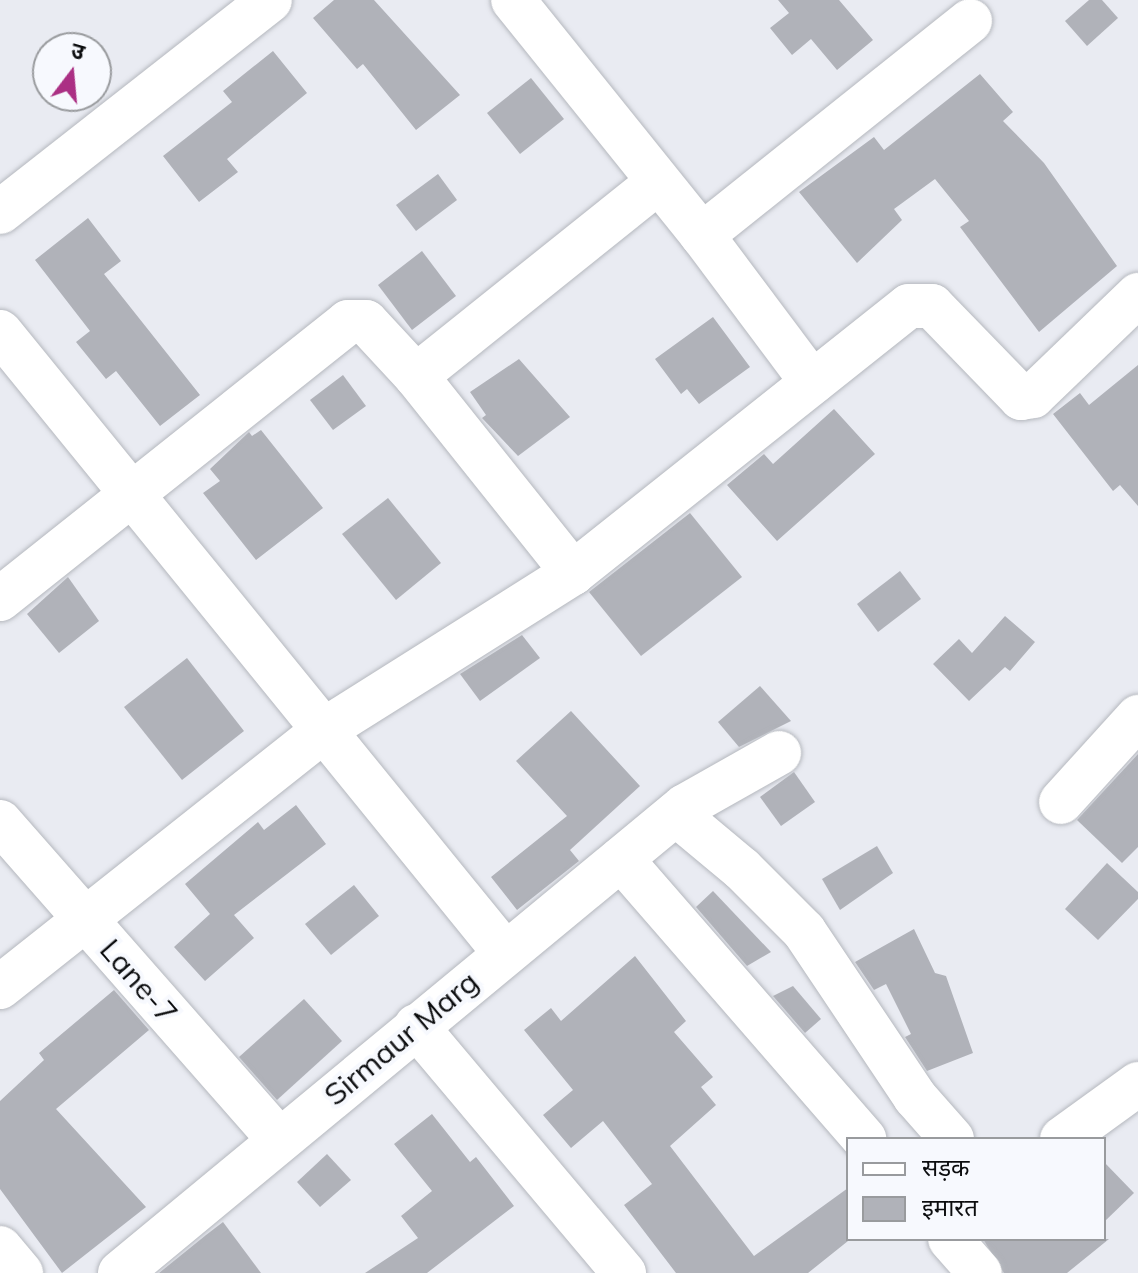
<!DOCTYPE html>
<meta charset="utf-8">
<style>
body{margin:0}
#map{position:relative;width:1138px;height:1273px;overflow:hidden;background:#e9ebf2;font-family:Mulish,"Noto Sans Devanagari",sans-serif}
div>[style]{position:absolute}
.building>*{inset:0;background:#b0b2b9}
.roads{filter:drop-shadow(0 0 2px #b5b8be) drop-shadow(0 0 2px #b5b8be)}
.minor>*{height:44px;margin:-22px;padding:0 22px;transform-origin:22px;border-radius:22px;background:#fff}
span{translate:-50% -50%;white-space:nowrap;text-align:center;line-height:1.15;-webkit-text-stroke:8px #f7f9fe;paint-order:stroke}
.street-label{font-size:30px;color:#0c0d0f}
.legend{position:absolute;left:846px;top:1137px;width:260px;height:104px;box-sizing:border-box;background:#f7f9fe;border:2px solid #999b9e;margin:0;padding:10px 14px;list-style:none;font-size:24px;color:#0c0d0f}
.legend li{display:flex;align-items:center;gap:16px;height:40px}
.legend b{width:40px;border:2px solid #999b9e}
.north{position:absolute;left:32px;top:32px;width:80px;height:80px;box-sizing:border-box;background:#f7f9fe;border:2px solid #999b9e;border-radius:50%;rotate:16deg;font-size:22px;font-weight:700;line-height:32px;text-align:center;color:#0c0d0f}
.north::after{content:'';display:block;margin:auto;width:28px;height:36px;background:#ab3084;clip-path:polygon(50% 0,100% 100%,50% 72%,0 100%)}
</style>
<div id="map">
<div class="building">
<i style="clip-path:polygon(334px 0,374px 0,460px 95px,416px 130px,363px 64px,357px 69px,313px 18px)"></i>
<i style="clip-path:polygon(778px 0,839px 0,873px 40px,837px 70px,811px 39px,792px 55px,770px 28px,789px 13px)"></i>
<i style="clip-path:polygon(1089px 0,1102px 0,1118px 18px,1087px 46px,1065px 21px)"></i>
<i style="clip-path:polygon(273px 51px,307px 93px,227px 159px,238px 172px,199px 202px,163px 156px,232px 102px,223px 91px)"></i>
<i style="clip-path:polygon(980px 74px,1013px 112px,1003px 121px,1044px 163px,1117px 266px,1039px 332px,960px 227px,969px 221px,935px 179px,894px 209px,902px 220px,857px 263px,799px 192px,874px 137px,884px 150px)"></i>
<i style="clip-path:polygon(531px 78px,564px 119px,520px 154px,487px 113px)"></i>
<i style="clip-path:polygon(438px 174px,457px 200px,416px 231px,396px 205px)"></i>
<i style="clip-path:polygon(88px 218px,121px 261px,104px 274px,200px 395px,160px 426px,116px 371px,106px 379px,76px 342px,90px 331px,35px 260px)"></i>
<i style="clip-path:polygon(422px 251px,456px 296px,412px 330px,378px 285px)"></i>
<i style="clip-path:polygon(713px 317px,750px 367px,699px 404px,687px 389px,681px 394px,655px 359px)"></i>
<i style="clip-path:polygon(519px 359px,570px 417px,518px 456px,482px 418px,486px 415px,470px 392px)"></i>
<i style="clip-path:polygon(1138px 365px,1138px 506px,1120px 485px,1113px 491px,1053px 414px,1080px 393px,1089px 405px)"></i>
<i style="clip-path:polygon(343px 375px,366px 406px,333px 430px,310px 400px)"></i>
<i style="clip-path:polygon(834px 409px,875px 454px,777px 541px,727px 485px,764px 454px,773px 464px)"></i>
<i style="clip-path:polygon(261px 430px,323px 508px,256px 560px,203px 493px,220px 481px,210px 469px,249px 432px,252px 436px)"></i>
<i style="clip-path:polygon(388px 498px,441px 563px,396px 600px,342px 534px)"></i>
<i style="clip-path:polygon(690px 513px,742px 577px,641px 656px,589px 592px)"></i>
<i style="clip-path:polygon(900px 571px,921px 599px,878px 632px,857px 604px)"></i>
<i style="clip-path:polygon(68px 577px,99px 621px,59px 653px,27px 614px)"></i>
<i style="clip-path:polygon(1005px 616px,1035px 642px,1010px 671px,1005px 667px,969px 701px,933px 664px,959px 639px,972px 653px)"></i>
<i style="clip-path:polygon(522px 635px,540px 658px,480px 701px,460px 674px)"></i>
<i style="clip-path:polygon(187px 658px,244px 731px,182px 780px,124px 707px)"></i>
<i style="clip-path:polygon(760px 686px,791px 721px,739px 747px,718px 722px)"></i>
<i style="clip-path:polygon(571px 711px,640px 786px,570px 850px,579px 861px,517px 910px,491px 877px,567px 816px,516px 761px)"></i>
<i style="clip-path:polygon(1138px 754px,1138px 847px,1122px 863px,1077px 820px)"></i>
<i style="clip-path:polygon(794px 772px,815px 802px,781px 826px,760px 797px)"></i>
<i style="clip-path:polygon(296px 805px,326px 844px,234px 915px,254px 938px,205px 981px,174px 947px,210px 914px,185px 884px,258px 822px,264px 830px)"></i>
<i style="clip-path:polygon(877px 846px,893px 873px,840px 910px,822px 879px)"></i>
<i style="clip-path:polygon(1107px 863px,1138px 892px,1138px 899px,1098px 940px,1065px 909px)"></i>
<i style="clip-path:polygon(354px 885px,379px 916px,331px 955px,305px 924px)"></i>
<i style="clip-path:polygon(713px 891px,771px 952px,747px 966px,696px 907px)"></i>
<i style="clip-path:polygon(914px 929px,935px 973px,946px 976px,973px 1053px,927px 1071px,905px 1037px,911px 1034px,886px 984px,874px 990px,855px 962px)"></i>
<i style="clip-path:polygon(635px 956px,686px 1021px,674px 1032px,713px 1077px,701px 1087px,716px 1105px,670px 1146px,754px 1256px,848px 1188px,848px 1241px,808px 1273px,676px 1273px,624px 1205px,652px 1184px,603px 1121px,571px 1148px,543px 1115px,573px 1090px,524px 1030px,551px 1008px,561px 1021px)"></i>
<i style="clip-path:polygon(793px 986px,821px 1019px,805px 1033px,773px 996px)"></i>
<i style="clip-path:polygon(114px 990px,149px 1030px,56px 1109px,146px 1207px,62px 1273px,0 1189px,0 1101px,44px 1060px,39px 1053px)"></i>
<i style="clip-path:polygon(304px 999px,342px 1041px,277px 1100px,239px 1057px)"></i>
<i style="clip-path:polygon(432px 1114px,470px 1162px,476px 1157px,514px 1206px,427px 1273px,365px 1273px,418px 1238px,401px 1216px,432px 1191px,394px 1144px)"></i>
<i style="clip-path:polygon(327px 1154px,351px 1180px,320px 1207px,297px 1182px)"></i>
<i style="clip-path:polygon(1104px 1162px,1134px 1193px,1104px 1222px)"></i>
<i style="clip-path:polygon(223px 1222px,261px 1273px,159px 1273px,206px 1235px)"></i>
<i style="clip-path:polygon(983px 1239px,1109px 1239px,1067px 1273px,1004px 1273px)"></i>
</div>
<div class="roads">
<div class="minor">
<i style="left:513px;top:0;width:302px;rotate:51.2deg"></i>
<i style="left:702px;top:235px;width:184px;rotate:53.2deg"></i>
<i style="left:0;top:212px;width:343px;rotate:-38.1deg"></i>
<i style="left:702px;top:235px;width:343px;rotate:-38.6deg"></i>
<i style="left:0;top:332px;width:800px;rotate:50.88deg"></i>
<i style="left:416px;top:376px;width:252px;rotate:51.4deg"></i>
<i style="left:0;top:599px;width:445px;rotate:-38.5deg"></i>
<i style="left:348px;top:322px;width:18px"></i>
<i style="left:366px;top:322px;width:74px;rotate:47.2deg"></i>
<i style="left:416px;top:376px;width:307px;rotate:-38.7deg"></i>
<i style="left:1061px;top:802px;width:115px;rotate:-47.8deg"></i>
<i style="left:676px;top:814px;width:86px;rotate:39.8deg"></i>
<i style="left:742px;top:869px;width:88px;rotate:45deg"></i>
<i style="left:804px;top:931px;width:200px;rotate:56.2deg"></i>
<i style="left:915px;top:1097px;width:56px;rotate:48.6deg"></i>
<i style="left:0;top:822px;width:423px;rotate:48.7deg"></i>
<i style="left:621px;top:859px;width:371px;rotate:49deg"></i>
<i style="left:0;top:987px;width:417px;rotate:-38.4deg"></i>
<i style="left:327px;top:728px;width:291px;rotate:-32.2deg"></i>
<i style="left:573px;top:573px;width:429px;rotate:-38.5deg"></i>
<i style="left:909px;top:306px;width:23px"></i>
<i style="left:932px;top:306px;width:128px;rotate:45.9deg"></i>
<i style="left:1021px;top:398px;width:12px;rotate:-9deg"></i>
<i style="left:1033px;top:396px;width:146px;rotate:-43.9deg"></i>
<i style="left:416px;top:1026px;width:323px;rotate:49.9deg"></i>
<i style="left:1062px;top:1139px;width:94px;rotate:-35.9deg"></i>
<i style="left:950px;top:1239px;width:45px;rotate:48.6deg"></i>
<i style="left:0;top:1248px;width:33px;rotate:50deg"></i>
<i style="left:120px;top:1273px;width:733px;rotate:-39.58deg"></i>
<i style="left:685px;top:806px;width:108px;rotate:-29.4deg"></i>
</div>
</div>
<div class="street-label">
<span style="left:139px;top:981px;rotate:49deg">Lane-7</span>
<span style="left:401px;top:1038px;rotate:-40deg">Sirmaur Marg</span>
</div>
<ul class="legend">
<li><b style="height:10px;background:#fff"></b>सड़क</li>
<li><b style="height:22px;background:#b0b2b9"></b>इमारत</li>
</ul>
<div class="north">उ</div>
</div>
